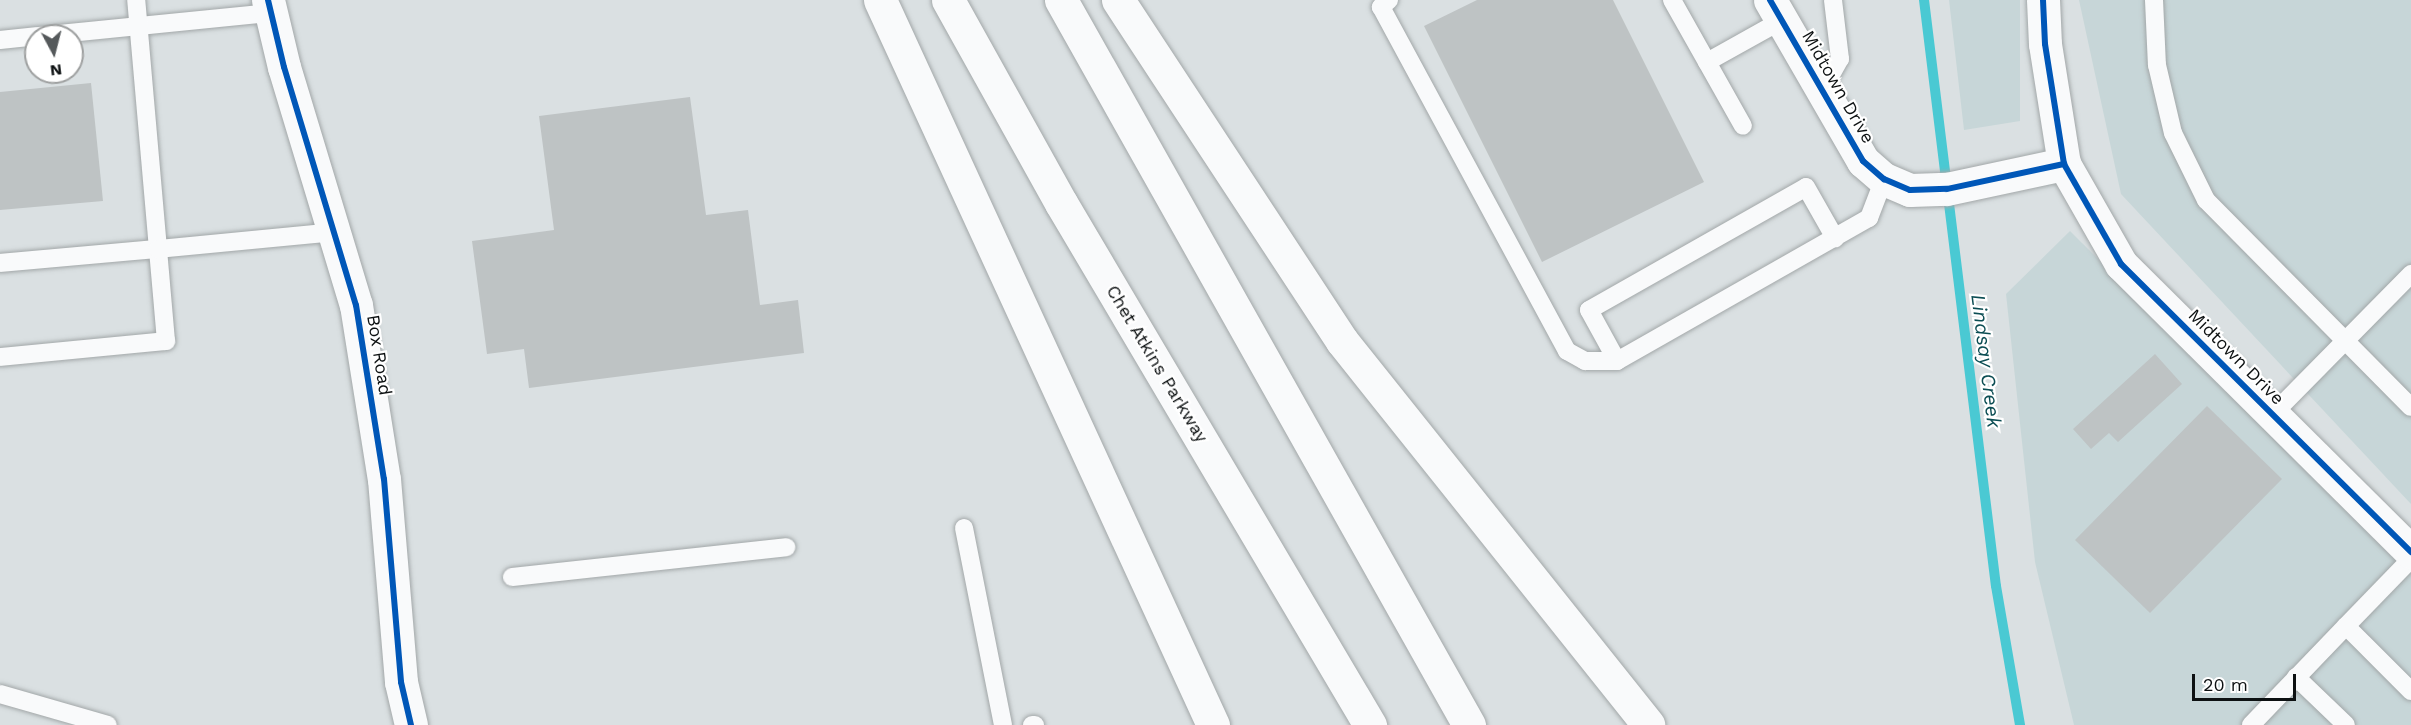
<!DOCTYPE html>
<style>
body{margin:0}
#map{position:relative;width:2411px;height:725px;overflow:hidden;background:#dae0e2;font-family:"Work Sans",sans-serif}
div>[style]{position:absolute}
.built>*{inset:0;background:#c7d6d8}
.stream>*{height:10px;margin:-5px;padding:0 5px;transform-origin:5px;border-radius:5px;background:#4ac9d3}
.building>*{inset:0;background:#bec3c4}
.roads{filter:drop-shadow(0 0 2px #a2a7a8) drop-shadow(0 0 2px #a2a7a8)}
.service>*{height:18px;margin:-9px;padding:0 9px;transform-origin:9px;border-radius:9px;background:#f9fafb}
.minor>*{height:33px;margin:-16.5px;padding:0 16.5px;transform-origin:16.5px;border-radius:16.5px;background:#f9fafb}
.motorway>*{height:33px;margin:-16.5px;padding:0 16.5px;transform-origin:16.5px;border-radius:16.5px;background:#f9fafb}
.cycleway>*{height:6px;margin:-3px;padding:0 3px;transform-origin:3px;border-radius:3px;background:#0057b8}
span{translate:-50% -50%;white-space:nowrap;text-align:center;line-height:1.15;-webkit-text-stroke:4.5px #fff;paint-order:stroke}
.street-label{font-size:18px;color:#0d1112}
.water-label{font-size:20px;color:#0b4d53;font-style:italic}
.north{position:absolute;left:24px;top:24px;width:60px;height:60px;box-sizing:border-box;background:#fff;border:2px solid #9ea0a0;border-radius:50%;rotate:173deg;font-size:16px;font-weight:700;line-height:24px;text-align:center;color:#0d1112}
.north::after{content:'';display:block;margin:auto;width:21px;height:27px;background:#55595b;clip-path:polygon(50% 0,100% 100%,50% 72%,0 100%)}
.scale{position:absolute;left:2192px;top:674px;width:104px;height:27px;box-sizing:border-box;border:3px solid #0d1112;border-top:0;padding-left:8px;font-size:18px;line-height:21px;white-space:nowrap;color:#0d1112;-webkit-text-stroke:4px #fff;paint-order:stroke}
</style>
<div id="map">
<div class="built">
<i style="clip-path:polygon(1949px 0,2020px 0,2020px 121px,1964px 130px)"></i>
<i style="clip-path:polygon(2079px 0,2411px 0,2411px 504px,2121px 194px)"></i>
<i style="clip-path:polygon(2070px 231px,2411px 571px,2411px 725px,2074px 725px,2035px 562px,2006px 294px)"></i>
</div>
<div class="stream">
<i style="left:1924px;top:0;width:590px;rotate:83deg"></i>
<i style="left:1996px;top:586px;width:141px;rotate:80.2deg"></i>
</div>
<div class="building">
<i style="clip-path:polygon(1477px 0,1613px 0,1704px 182px,1542px 262px,1424px 26px)"></i>
<i style="clip-path:polygon(91px 83px,103px 201px,0 210px,0 92px)"></i>
<i style="clip-path:polygon(690px 97px,706px 215px,748px 210px,760px 305px,798px 300px,804px 353px,529px 388px,524px 349px,487px 354px,472px 241px,554px 230px,539px 116px)"></i>
<i style="clip-path:polygon(2155px 354px,2182px 384px,2118px 442px,2109px 433px,2091px 449px,2073px 429px)"></i>
<i style="clip-path:polygon(2207px 406px,2282px 479px,2150px 613px,2075px 540px)"></i>
</div>
<div class="roads">
<div class="service">
<i style="left:1389px;top:0;width:11px;rotate:139deg"></i>
<i style="left:1381px;top:7px;width:391px;rotate:61.6deg"></i>
<i style="left:1567px;top:351px;width:21px;rotate:29deg"></i>
<i style="left:1585px;top:361px;width:32px"></i>
<i style="left:1617px;top:361px;width:290px;rotate:-29.6deg"></i>
<i style="left:1869px;top:218px;width:42px;rotate:-69deg"></i>
<i style="left:1672px;top:0;width:71px;rotate:60.6deg"></i>
<i style="left:1707px;top:62px;width:86px;rotate:-29.2deg"></i>
<i style="left:2154px;top:0;width:65px;rotate:87.4deg"></i>
<i style="left:2157px;top:65px;width:70px;rotate:76.8deg"></i>
<i style="left:2173px;top:133px;width:75px;rotate:63.8deg"></i>
<i style="left:2206px;top:200px;width:291px;rotate:45.3deg"></i>
<i style="left:39px;top:36px;width:233px;rotate:-5.7deg"></i>
<i style="left:0;top:40px;width:36px;rotate:-6deg"></i>
<i style="left:1707px;top:62px;width:73px;rotate:60.6deg"></i>
<i style="left:1822px;top:91px;width:37px;rotate:-61deg"></i>
<i style="left:1840px;top:59px;width:59px;rotate:-96.8deg"></i>
<i style="left:0;top:263px;width:159px;rotate:-5.1deg"></i>
<i style="left:158px;top:249px;width:250px;rotate:-95deg"></i>
<i style="left:0;top:357px;width:167px;rotate:-5.5deg"></i>
<i style="left:166px;top:341px;width:92px;rotate:-95deg"></i>
<i style="left:158px;top:249px;width:177px;rotate:-5.5deg"></i>
<i style="left:1617px;top:361px;width:58px;rotate:-118.8deg"></i>
<i style="left:1589px;top:310px;width:249px;rotate:-29.5deg"></i>
<i style="left:1806px;top:187px;width:59px;rotate:60.4deg"></i>
<i style="left:2273px;top:414px;width:197px;rotate:-45.4deg"></i>
<i style="left:964px;top:528px;width:201px;rotate:78.8deg"></i>
<i style="left:512px;top:577px;width:276px;rotate:-6.2deg"></i>
<i style="left:2346px;top:626px;width:93px;rotate:-45.9deg"></i>
<i style="left:2296px;top:677px;width:69px;rotate:43.8deg"></i>
<i style="left:0;top:694px;width:112px;rotate:16deg"></i>
<i style="left:1032px;top:725px;width:3px"></i>
<i style="left:2251px;top:725px;width:137px;rotate:-46.2deg"></i>
<i style="left:2346px;top:626px;width:92px;rotate:45deg"></i>
</div>
<div class="minor">
<i style="left:268px;top:0;width:69px;rotate:76.6deg"></i>
<i style="left:284px;top:67px;width:249px;rotate:73.2deg"></i>
<i style="left:356px;top:305px;width:176px;rotate:80.9deg"></i>
<i style="left:384px;top:479px;width:204px;rotate:85.2deg"></i>
<i style="left:401px;top:682px;width:44px;rotate:76.9deg"></i>
<i style="left:1770px;top:0;width:186px;rotate:60deg"></i>
<i style="left:1863px;top:161px;width:28px;rotate:41deg"></i>
<i style="left:1884px;top:179px;width:28px;rotate:23deg"></i>
<i style="left:1910px;top:190px;width:37px;rotate:-2deg"></i>
<i style="left:1947px;top:189px;width:120px;rotate:-12.1deg"></i>
<i style="left:2043px;top:0;width:44px;rotate:87.4deg"></i>
<i style="left:2045px;top:44px;width:121px;rotate:81deg"></i>
<i style="left:2064px;top:164px;width:115px;rotate:60.3deg"></i>
<i style="left:2121px;top:264px;width:409px;rotate:44.8deg"></i>
</div>
<div class="motorway">
<i style="left:880px;top:0;width:798px;rotate:65.33deg"></i>
<i style="left:948px;top:0;width:232px;rotate:60.9deg"></i>
<i style="left:1061px;top:203px;width:607px;rotate:59.38deg"></i>
<i style="left:1061px;top:0;width:832px;rotate:60.63deg"></i>
<i style="left:1118px;top:0;width:408px;rotate:56.7deg"></i>
<i style="left:1342px;top:341px;width:491px;rotate:51.4deg"></i>
</div>
</div>
<div class="cycleway">
<i style="left:268px;top:0;width:69px;rotate:76.6deg"></i>
<i style="left:284px;top:67px;width:249px;rotate:73.2deg"></i>
<i style="left:356px;top:305px;width:176px;rotate:80.9deg"></i>
<i style="left:384px;top:479px;width:204px;rotate:85.2deg"></i>
<i style="left:401px;top:682px;width:44px;rotate:76.9deg"></i>
<i style="left:1770px;top:0;width:186px;rotate:60deg"></i>
<i style="left:1863px;top:161px;width:28px;rotate:41deg"></i>
<i style="left:1884px;top:179px;width:28px;rotate:23deg"></i>
<i style="left:1910px;top:190px;width:37px;rotate:-2deg"></i>
<i style="left:1947px;top:189px;width:120px;rotate:-12.1deg"></i>
<i style="left:2043px;top:0;width:44px;rotate:87.4deg"></i>
<i style="left:2045px;top:44px;width:121px;rotate:81deg"></i>
<i style="left:2064px;top:164px;width:115px;rotate:60.3deg"></i>
<i style="left:2121px;top:264px;width:409px;rotate:44.8deg"></i>
</div>
<div class="street-label">
<span style="left:1838px;top:87px;rotate:60deg">Midtown Drive</span>
<span style="left:379px;top:355px;rotate:81deg">Box Road</span>
<span style="left:2236px;top:357px;rotate:45deg">Midtown Drive</span>
<span style="left:1157px;top:364px;rotate:59deg">Chet Atkins Parkway</span>
</div>
<div class="water-label">
<span style="left:1986px;top:361px;rotate:83deg">Lindsay Creek</span>
</div>
<div class="north">N</div>
<div class="scale">20 m</div>
</div>
